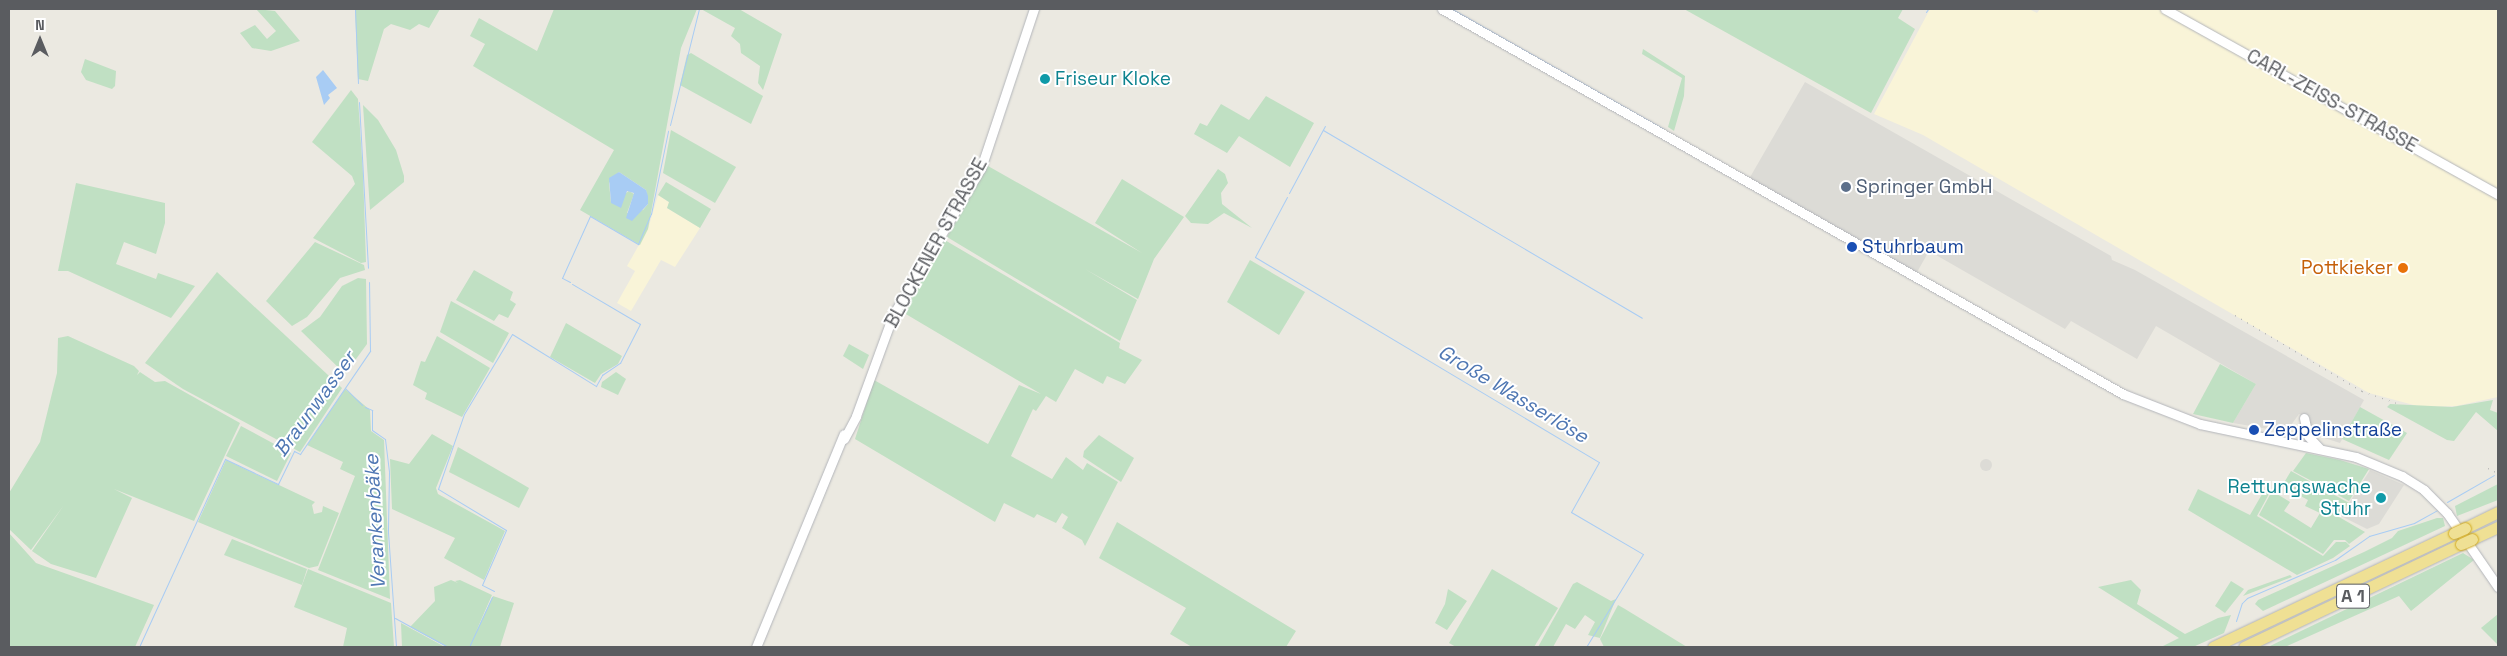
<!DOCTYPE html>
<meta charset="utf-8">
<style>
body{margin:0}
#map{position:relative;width:2507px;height:656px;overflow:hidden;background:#ebe9e1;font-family:"Space Grotesk",sans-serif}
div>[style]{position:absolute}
.commercial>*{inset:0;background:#f9f4d8}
.industrial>*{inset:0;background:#dcdbd6}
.round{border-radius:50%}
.green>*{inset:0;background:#c0e0c3}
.water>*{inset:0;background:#a8ccf4}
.stream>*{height:1px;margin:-0.5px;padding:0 0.5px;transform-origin:0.5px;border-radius:0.5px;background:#a8ccf4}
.roads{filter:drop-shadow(0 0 1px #b3b5ba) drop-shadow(0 0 1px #b3b5ba)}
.secondary>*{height:9px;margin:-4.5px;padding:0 4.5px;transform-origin:4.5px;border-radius:4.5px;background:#fff}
.highway>*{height:11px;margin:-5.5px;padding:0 5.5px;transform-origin:5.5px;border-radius:5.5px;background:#efe094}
.rail>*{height:1px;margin-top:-0.5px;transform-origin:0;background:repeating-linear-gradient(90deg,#b1b2b2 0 1px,transparent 0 7px)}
.bridges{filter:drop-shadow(0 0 1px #d0a81b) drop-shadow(0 0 1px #d0a81b)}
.highway-bridge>*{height:11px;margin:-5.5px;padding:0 5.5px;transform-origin:5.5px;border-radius:5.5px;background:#efe094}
.dots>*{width:14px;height:14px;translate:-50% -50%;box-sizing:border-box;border:2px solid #fff;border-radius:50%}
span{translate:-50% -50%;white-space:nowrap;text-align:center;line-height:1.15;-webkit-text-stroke:4px #fff;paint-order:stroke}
.shield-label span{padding:1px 4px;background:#fff;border:1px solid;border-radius:4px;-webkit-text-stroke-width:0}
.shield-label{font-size:18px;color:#5a5c60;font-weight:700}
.culture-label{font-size:19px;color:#0d838f}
.left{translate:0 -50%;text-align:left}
.right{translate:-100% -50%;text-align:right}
.street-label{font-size:19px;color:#5a5c60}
.service-label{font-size:19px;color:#4e5e75}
.transit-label{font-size:19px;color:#164399}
.food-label{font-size:19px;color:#c56008}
.water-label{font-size:20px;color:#4f77b3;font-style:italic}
.frame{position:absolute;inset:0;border:10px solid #5a5c60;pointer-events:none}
.north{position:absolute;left:15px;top:15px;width:50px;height:50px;-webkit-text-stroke:4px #fff;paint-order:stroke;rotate:0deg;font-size:14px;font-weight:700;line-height:20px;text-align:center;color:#5a5c60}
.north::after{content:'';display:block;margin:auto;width:18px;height:22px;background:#5a5c60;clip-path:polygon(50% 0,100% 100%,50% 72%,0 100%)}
</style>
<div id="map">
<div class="commercial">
<i style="clip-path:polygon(1930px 9px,2029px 9px,2037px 13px,2040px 9px,2498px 9px,2498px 397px,2456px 406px,2421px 407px,2369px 393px,1923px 135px,1874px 114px)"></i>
<i style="clip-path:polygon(658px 195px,670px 203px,667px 208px,700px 228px,675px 267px,661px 260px,631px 311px,617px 303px,635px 271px,627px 266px,648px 229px)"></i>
</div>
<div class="industrial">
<i style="clip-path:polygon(1805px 82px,2111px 256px,2112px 260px,2135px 270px,2364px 400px,2340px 443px,2315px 435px,2310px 428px,2310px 418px,2299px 414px,2286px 432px,2233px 423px,2256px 384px,2156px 326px,2137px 359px,2071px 321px,2065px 329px,1929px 251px,1916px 274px,1749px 179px)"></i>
<i class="round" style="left:1980px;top:459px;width:12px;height:12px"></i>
<i style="clip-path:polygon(2370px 470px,2404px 485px,2379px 524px,2367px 529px,2341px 516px)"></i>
</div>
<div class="green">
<i style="clip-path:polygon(256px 9px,275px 11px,300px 41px,271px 51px,252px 48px,240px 33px,255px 25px,267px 39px,276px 31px)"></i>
<i style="clip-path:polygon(355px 9px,440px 9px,429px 28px,419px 24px,410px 30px,391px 24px,384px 29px,368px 81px,358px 79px)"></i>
<i style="clip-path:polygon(evenodd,554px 9px,697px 9px,681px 48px,648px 229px,640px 245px,580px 210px,614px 150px,473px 66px,485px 44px,470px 36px,479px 18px,537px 51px,554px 9px,619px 172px,646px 190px,648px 204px,643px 210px,627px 213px,634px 194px,629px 191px,611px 203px,609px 183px,619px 172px)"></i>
<i style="clip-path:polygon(701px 9px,739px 9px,782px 34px,763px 90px,758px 83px,760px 66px,741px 53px,740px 44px,731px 36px,735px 28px)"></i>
<i style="clip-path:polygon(1684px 9px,1903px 9px,1898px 18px,1915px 29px,1871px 113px)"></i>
<i style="clip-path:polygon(1643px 49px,1685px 76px,1684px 96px,1674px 131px,1668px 127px,1682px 78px,1642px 54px)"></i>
<i style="clip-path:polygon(691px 53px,763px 96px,751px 124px,680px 85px,687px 55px)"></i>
<i style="clip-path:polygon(85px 59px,116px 71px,115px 86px,112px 89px,86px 80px,81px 72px)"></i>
<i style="clip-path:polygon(351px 90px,358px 99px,363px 173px,366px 262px,361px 263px,313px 238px,355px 184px,352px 176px,312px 142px)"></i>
<i style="clip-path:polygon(1266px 96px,1314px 123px,1290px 167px,1239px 136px,1227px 153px,1194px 134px,1200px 123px,1207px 126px,1221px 104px,1249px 120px)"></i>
<i style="clip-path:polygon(363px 105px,378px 120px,396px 150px,404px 176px,404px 182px,370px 210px)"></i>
<i style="clip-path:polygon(671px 130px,736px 167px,715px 203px,663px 173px)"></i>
<i style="clip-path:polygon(988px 166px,1142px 253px,1095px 223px,1122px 179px,1184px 217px,1154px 259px,1138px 299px,1085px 269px,1137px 300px,1120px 341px,947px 237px)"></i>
<i style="clip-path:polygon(1218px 169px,1225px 174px,1228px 183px,1221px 193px,1222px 204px,1252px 228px,1224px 213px,1208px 224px,1191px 223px,1185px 216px)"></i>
<i style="clip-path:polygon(666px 182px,711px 209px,700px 228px,667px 208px,669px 202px,658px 195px)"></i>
<i style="clip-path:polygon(76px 183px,165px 203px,165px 223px,156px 254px,124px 242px,116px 264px,156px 279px,158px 273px,195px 286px,171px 318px,68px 271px,58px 271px)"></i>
<i style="clip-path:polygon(943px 239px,1120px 343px,1119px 348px,1142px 360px,1125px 384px,1107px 376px,1103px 384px,1075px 369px,1056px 402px,1046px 396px,1036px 411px,1033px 409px,1011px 456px,1052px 479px,1066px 457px,1083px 470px,1087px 463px,1118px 482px,1085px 546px,1082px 540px,1062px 528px,1068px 517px,1062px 513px,1056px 523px,1037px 514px,1034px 518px,1004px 503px,995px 522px,855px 439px,874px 380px,988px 444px,1019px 385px,1041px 394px,899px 310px)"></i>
<i style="clip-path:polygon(315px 242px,364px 265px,365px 270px,340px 278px,307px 317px,292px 326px,266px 301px)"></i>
<i style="clip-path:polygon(1250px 260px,1305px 292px,1279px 335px,1227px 302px)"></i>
<i style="clip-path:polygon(474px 270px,513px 292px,510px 300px,516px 304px,508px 318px,499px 314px,494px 321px,456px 300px)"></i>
<i style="clip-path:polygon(217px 272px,342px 388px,300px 452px,183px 389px,145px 363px)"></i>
<i style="clip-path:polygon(358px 278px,366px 279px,367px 344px,345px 374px,301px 331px,320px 317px,342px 286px)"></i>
<i style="clip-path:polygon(451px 301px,509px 333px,493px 363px,440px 332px)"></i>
<i style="clip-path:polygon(566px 323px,622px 356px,618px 364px,601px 374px,595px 383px,550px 357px)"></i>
<i style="clip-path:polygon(68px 336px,134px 366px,139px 371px,137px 375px,140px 372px,155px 382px,165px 381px,240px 423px,194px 521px,114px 489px,132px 498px,96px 578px,51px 564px,32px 551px,64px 505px,31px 550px,9px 529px,9px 493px,40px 442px,57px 373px,58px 338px)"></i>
<i style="clip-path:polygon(437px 336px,490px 368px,462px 417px,425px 399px,427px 393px,413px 385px,421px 361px,425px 362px)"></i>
<i style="clip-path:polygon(849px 344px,869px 355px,863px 369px,843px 356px)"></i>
<i style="clip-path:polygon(2220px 364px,2256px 384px,2233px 423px,2193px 414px)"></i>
<i style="clip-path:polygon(616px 372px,626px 379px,618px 395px,601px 387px,602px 382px)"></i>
<i style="clip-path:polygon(345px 389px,370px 410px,371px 431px,384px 440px,390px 599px,318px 570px,355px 476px,340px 469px,343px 462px,307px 445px)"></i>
<i style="clip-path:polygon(2493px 400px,2490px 410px,2498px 413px,2498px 431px,2476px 412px,2454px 441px,2447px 440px,2387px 407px,2390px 404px,2452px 407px)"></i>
<i style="clip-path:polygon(2360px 407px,2407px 433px,2389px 460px,2342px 439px)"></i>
<i style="clip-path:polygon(241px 426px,291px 453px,277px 481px,226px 456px)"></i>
<i style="clip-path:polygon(432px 434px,453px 446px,436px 488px,438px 494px,505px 531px,484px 580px,444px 558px,455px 538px,392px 509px,390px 459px,409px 464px)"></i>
<i style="clip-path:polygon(1099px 435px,1134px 458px,1121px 482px,1083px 457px,1084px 451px)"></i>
<i style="clip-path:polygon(458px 447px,529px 488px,519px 508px,449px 472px)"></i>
<i style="clip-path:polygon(2306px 453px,2340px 460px,2369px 469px,2349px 501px,2293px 471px)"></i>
<i style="clip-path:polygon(226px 460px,315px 502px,312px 505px,314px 514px,322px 512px,323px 506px,339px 513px,318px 566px,309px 568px,198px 522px)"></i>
<i style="clip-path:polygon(2291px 471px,2349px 503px,2339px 517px,2365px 532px,2349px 544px,2345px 540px,2334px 540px,2323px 554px,2259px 515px,2272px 491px,2290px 502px,2284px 511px,2311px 528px,2320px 513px,2305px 506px,2308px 500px,2282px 486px)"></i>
<i style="clip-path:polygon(2498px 484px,2498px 500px,2457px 516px,2455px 506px)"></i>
<i style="clip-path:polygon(2198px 489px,2250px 515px,2265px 489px,2270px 492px,2257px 516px,2323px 556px,2336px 542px,2346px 542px,2350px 546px,2333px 558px,2297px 575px,2188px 510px)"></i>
<i style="clip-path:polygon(2437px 518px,2443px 518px,2445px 526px,2263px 611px,2255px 604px,2258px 600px,2364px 552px,2392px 538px,2398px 531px)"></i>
<i style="clip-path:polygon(1117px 522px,1296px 631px,1286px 647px,1192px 647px,1170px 634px,1186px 608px,1099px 558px)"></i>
<i style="clip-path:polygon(9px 533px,36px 563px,154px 605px,135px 647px,9px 647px)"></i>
<i style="clip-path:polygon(232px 539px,307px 569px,302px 585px,224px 555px)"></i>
<i style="clip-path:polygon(2463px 553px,2474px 560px,2411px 611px,2399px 596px,2285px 647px,2270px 646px)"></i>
<i style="clip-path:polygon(308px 569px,391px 603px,394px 647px,343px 647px,347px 628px,294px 607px)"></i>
<i style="clip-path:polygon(1492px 569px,1558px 608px,1534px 647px,1456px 647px,1449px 643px)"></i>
<i style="clip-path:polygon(2290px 575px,2292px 577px,2243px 596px,2248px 590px)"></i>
<i style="clip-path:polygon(451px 580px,458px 583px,455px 581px,460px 580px,492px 595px,475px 634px,493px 596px,514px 603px,500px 647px,447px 647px,410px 627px,435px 601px,434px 587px)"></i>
<i style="clip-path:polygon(2131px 580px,2141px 590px,2137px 604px,2185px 634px,2218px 618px,2231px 615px,2224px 633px,2193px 647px,2161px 647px,2179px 638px,2098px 587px)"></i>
<i style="clip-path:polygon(2231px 581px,2244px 589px,2225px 613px,2215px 606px)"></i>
<i style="clip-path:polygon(1577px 582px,1611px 601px,1616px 599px,1600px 638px,1588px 635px,1595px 622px,1585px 615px,1575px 629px,1566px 624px,1553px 647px,1538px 647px,1573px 584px)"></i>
<i style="clip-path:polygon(1448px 589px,1467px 601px,1447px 630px,1435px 623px,1445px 604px)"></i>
<i style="clip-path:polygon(1618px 605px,1625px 609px,1687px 647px,1604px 647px,1600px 639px)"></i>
<i style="clip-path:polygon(2498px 614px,2498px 645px,2481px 628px)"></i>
<i style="clip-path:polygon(401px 623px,445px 647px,402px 647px)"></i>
</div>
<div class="water">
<i style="clip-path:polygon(323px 70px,337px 88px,328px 95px,330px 98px,324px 105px,316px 77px)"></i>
<i style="clip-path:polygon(619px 172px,646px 190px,648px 196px,648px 204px,632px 221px,626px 218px,634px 193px,627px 191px,621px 208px,611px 203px,609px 178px)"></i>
</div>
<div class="stream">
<i style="left:355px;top:9px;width:74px;rotate:87.7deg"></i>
<i style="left:1452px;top:9px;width:243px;rotate:29.6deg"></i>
<i style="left:1926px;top:12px;width:4px;rotate:-56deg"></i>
<i style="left:359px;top:102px;width:166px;rotate:86.9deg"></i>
<i style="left:670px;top:125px;width:120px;rotate:-76deg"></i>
<i style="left:1323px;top:130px;width:370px;rotate:30.5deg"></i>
<i style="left:1289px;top:193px;width:76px;rotate:-61.8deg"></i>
<i style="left:1287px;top:197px;width:68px;rotate:118.1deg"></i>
<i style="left:1255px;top:257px;width:400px;rotate:30.8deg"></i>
<i style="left:1599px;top:462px;width:57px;rotate:119.2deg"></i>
<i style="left:1571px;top:512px;width:83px;rotate:30.3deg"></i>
<i style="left:1643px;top:554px;width:109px;rotate:121.5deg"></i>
<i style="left:570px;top:282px;width:9px;rotate:-153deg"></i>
<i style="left:562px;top:278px;width:68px;rotate:-65.7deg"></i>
<i style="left:590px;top:216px;width:56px;rotate:30.3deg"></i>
<i style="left:638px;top:244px;width:33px;rotate:-67deg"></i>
<i style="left:651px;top:214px;width:85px;rotate:-78.4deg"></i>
<i style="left:345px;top:388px;width:24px;rotate:45deg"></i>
<i style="left:365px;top:407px;width:8px;rotate:23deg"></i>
<i style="left:372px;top:410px;width:20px;rotate:90deg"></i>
<i style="left:372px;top:430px;width:16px;rotate:35deg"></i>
<i style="left:385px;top:439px;width:33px;rotate:83deg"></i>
<i style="left:389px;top:472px;width:60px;rotate:91deg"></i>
<i style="left:388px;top:532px;width:115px;rotate:86deg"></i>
<i style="left:2447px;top:502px;width:54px;rotate:-29.9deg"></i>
<i style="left:494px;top:591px;width:13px;rotate:-153deg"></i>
<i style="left:482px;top:585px;width:60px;rotate:-66.4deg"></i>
<i style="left:506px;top:530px;width:79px;rotate:-148.9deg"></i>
<i style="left:438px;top:489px;width:79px;rotate:-70.9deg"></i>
<i style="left:464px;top:414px;width:93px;rotate:-59deg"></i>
<i style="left:512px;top:334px;width:99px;rotate:31.8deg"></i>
<i style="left:596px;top:386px;width:13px;rotate:-61deg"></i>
<i style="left:602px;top:375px;width:22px;rotate:-34deg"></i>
<i style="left:620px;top:363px;width:44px;rotate:-62.9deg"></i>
<i style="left:640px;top:324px;width:79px;rotate:-149.5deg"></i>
<i style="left:395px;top:618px;width:60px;rotate:28.7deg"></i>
<i style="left:2236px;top:621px;width:19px;rotate:-72deg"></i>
<i style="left:2242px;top:603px;width:7px;rotate:-45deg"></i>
<i style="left:2247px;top:598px;width:96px;rotate:-23.4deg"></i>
<i style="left:2335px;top:560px;width:42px;rotate:-35.2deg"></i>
<i style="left:2369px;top:536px;width:47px;rotate:-16.1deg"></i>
<i style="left:2414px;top:523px;width:26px;rotate:-29deg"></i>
<i style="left:139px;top:647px;width:207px;rotate:-65.4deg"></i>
<i style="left:225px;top:459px;width:59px;rotate:25.3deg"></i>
<i style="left:278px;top:484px;width:37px;rotate:-64deg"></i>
<i style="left:294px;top:451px;width:7px;rotate:27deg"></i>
<i style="left:300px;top:454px;width:125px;rotate:-55.8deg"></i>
<i style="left:370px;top:351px;width:69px;rotate:-90.8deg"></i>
<i style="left:469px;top:647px;width:55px;rotate:-65.3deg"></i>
</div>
<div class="roads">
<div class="secondary">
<i style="left:1442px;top:9px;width:782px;rotate:29.48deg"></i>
<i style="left:2123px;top:394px;width:83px;rotate:21.3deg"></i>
<i style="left:2200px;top:424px;width:159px;rotate:11.9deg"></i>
<i style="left:2356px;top:457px;width:50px;rotate:22.4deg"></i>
<i style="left:2402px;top:476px;width:26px;rotate:32deg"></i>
<i style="left:2424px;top:490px;width:33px;rotate:45deg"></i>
<i style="left:2447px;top:513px;width:90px;rotate:55.4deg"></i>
<i style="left:2165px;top:9px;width:381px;rotate:29.1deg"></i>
<i style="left:2304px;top:418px;width:18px;rotate:77deg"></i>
<i style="left:2308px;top:436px;width:16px;rotate:47deg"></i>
<i style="left:844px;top:439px;width:26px;rotate:-62deg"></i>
<i style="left:856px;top:416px;width:108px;rotate:-69.9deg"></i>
<i style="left:893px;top:315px;width:171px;rotate:-59.1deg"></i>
<i style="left:981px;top:168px;width:168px;rotate:-71.6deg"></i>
<i style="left:756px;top:647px;width:230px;rotate:-67.6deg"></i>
</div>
<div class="highway">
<i style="left:2465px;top:528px;width:37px;rotate:-26deg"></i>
<i style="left:2472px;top:539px;width:29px;rotate:-25deg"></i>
<i style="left:2213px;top:647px;width:267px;rotate:-25.3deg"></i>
<i style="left:2244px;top:647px;width:240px;rotate:-25.4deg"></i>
</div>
</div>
<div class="rail">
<i style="left:2235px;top:315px;width:148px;rotate:30.9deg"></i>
<i style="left:2362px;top:391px;width:36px;rotate:19deg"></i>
<i style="left:2488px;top:468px;width:11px;rotate:27deg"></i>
</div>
<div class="bridges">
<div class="highway-bridge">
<i style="left:2454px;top:533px;width:12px;rotate:-24deg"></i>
<i style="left:2461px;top:544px;width:12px;rotate:-24deg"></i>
</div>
</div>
<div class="dots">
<i style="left:1045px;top:79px;background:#0f9aa8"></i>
<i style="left:1846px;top:187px;background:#5c6f8a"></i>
<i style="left:1852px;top:247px;background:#1a4fb4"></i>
<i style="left:2403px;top:268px;background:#e8710a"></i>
<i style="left:2254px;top:430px;background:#1a4fb4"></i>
<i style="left:2381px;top:498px;background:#0f9aa8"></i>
</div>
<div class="shield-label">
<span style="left:2353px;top:596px">A 1</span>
</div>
<div class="culture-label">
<span class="left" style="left:1055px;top:79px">Friseur Kloke</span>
<span class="right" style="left:2371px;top:498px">Rettungswache<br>Stuhr</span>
</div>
<div class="street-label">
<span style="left:2332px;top:101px;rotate:29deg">CARL-ZEISS-STRASSE</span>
<span style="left:936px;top:243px;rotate:-61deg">BLOCKENER STRASSE</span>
</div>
<div class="service-label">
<span class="left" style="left:1856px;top:187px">Springer GmbH</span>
</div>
<div class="transit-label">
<span class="left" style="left:1862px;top:247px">Stuhrbaum</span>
<span class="left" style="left:2264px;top:430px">Zeppelinstraße</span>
</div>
<div class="food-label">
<span class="right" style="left:2393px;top:268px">Pottkieker</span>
</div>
<div class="water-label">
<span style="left:1513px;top:394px;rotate:31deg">Große Wasserlöse</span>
<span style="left:315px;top:404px;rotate:-54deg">Braunwasser</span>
<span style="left:375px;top:522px;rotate:-93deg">Verankenbäke</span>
</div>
<div class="frame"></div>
<div class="north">N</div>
</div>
